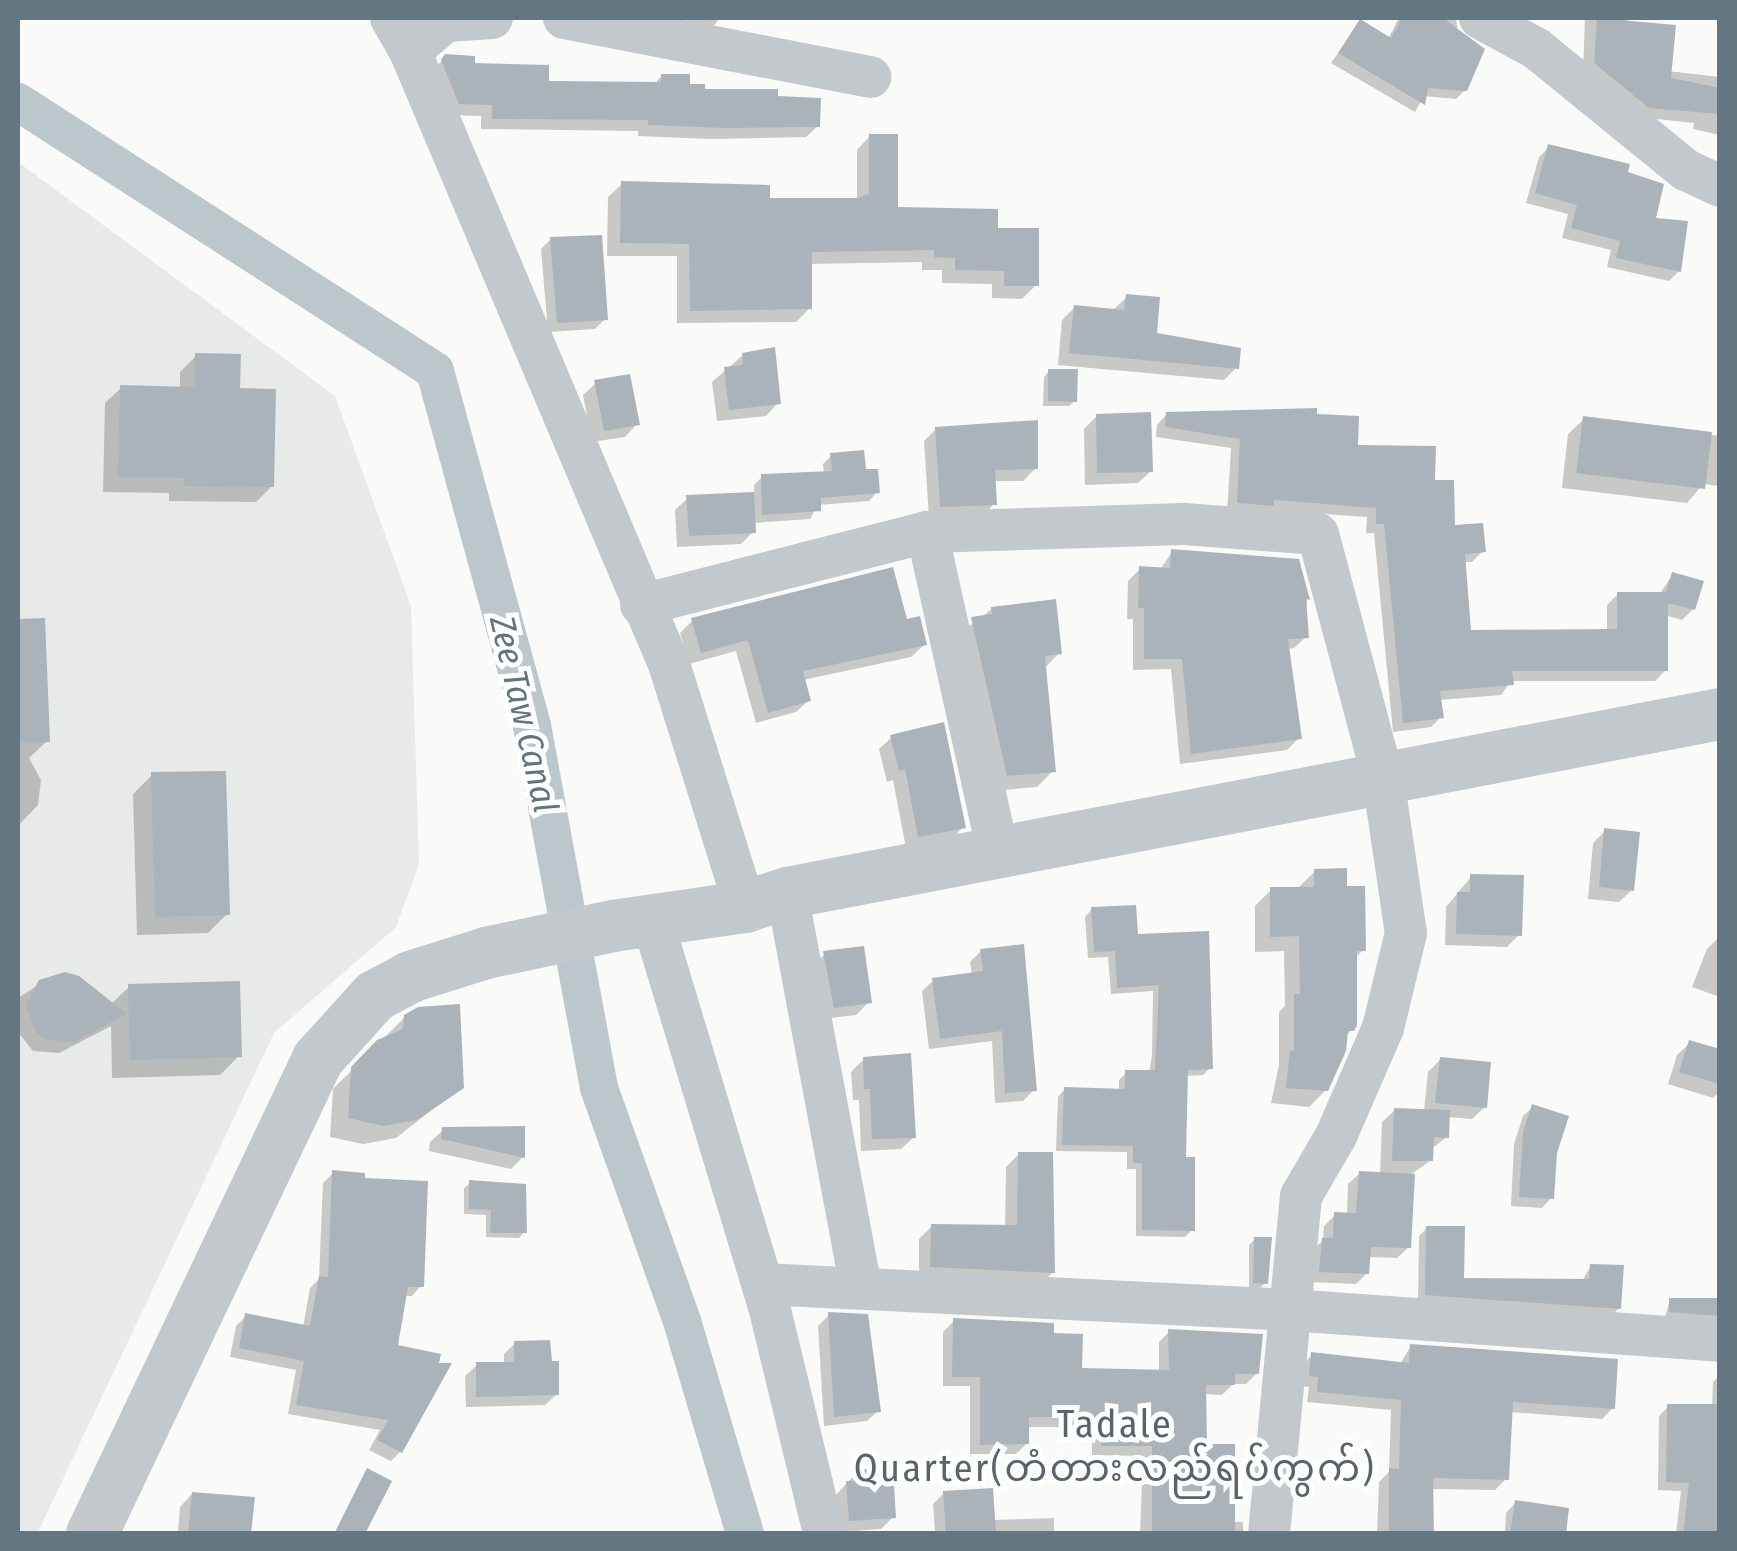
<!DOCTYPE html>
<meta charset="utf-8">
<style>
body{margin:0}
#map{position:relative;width:1737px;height:1551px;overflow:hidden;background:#fafaf8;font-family:"Fira Sans Condensed","Noto Sans Myanmar",sans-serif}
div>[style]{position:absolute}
.built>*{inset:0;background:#e8e9e9}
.shadow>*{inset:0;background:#0003}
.canal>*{height:38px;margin:-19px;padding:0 19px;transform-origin:19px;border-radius:19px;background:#bbc7cb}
.building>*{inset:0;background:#aab3b9}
.minor>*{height:42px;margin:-21px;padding:0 21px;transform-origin:21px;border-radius:21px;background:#c3c8cc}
.tertiary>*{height:52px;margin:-26px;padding:0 26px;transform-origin:26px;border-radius:26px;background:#c3c8cc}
span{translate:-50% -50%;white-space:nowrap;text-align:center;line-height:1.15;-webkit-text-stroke:10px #fff;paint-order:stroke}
.water-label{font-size:35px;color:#60757c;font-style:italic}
.quarter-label{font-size:38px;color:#57646e;letter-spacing:2.5px}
.frame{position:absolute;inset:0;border:20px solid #657683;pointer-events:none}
</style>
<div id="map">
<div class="built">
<i style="clip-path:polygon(18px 162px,335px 396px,411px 606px,419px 864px,396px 927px,274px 1033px,37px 1534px,18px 1533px)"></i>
</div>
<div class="shadow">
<i style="clip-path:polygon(675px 18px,683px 18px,682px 28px,687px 29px,688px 18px,720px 18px,707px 34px,674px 28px)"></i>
<i style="clip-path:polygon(1399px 18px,1456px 18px,1465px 90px,1456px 99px,1424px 96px,1415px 112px,1331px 63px,1360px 22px,1388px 39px)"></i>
<i style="clip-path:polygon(1585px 18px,1626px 18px,1668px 71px,1720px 77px,1720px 135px,1693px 129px,1694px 123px,1638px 117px,1583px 73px)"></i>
<i style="clip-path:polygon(446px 57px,546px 84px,654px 84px,662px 76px,702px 91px,776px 98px,818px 126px,806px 137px,711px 139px,638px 136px,638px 131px,481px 129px,481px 116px,448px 115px,430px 72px)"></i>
<i style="clip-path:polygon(870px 136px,895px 210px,995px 230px,1036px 285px,1022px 299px,992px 298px,992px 284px,942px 283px,942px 270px,922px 270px,922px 262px,809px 264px,810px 308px,796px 322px,677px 323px,677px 256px,607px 256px,608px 197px,622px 184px,767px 200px,857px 200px,857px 150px)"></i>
<i style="clip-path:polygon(1549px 147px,1661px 185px,1653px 220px,1679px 271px,1669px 281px,1607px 267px,1611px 250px,1562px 238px,1568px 214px,1526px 203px,1539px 157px)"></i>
<i style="clip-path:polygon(551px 239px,605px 319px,595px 329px,548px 332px,541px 249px)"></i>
<i style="clip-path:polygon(1127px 297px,1154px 335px,1236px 368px,1224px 380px,1058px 365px,1062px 320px,1075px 307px,1114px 309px)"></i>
<i style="clip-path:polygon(743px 355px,778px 403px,766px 416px,717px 421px,712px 382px)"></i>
<i style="clip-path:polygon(196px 356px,238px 390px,272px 486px,256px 502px,169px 501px,169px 493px,103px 492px,105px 403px,121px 388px,180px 389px,180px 372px)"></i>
<i style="clip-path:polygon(1049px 371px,1075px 401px,1069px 406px,1043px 406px,1044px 377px)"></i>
<i style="clip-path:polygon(596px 383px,637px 424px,625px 437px,592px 442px,583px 395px)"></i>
<i style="clip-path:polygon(1167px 414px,1314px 416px,1355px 447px,1432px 483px,1453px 528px,1483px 551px,1472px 562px,1463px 562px,1469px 632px,1607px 632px,1607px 605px,1618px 594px,1659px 595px,1673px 574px,1693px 609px,1682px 620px,1665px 615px,1666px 670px,1655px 681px,1511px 681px,1501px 695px,1439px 700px,1441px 717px,1431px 727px,1393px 732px,1374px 533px,1366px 533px,1367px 517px,1266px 510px,1227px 513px,1231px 448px,1156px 437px,1157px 425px)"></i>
<i style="clip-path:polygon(1097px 416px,1151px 471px,1138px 483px,1085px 485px,1084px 429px)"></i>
<i style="clip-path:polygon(1584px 419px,1720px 436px,1720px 486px,1703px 484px,1687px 503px,1562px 488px,1568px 434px)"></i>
<i style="clip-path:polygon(936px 429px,1036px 468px,1023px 481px,993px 481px,994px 504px,982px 516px,929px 518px,924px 441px)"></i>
<i style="clip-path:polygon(831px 456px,863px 472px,877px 492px,869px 501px,818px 505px,810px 519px,753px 523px,753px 532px,741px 544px,677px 547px,675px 510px,688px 498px,754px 495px,754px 485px,762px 477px,824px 474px,823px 464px)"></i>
<i style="clip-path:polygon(1172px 552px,1307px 599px,1306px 637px,1294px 648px,1287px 649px,1299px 738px,1287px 750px,1180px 764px,1171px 669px,1133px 670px,1133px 619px,1127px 619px,1128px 581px,1140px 569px,1160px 570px)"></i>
<i style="clip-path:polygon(992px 609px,1059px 653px,1044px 669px,1053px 771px,1037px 787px,991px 791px,957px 635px)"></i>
<i style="clip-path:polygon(43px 620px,47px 741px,29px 758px,41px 780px,38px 805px,18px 826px,18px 621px)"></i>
<i style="clip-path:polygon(693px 620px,905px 622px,924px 645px,911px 657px,803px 680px,809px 700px,796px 712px,756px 723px,736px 651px,689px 664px,680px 633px)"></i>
<i style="clip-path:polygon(892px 737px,963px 827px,951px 840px,906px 848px,893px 780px,887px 782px,879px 749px)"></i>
<i style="clip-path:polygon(152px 775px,227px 914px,208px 933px,137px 935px,133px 794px)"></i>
<i style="clip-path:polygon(1605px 831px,1632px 890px,1619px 902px,1588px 899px,1593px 843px)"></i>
<i style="clip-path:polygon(1315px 871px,1345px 889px,1363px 950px,1355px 958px,1352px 1029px,1345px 1037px,1326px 1090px,1309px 1107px,1271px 1103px,1279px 1065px,1279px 1012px,1285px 1006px,1284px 951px,1255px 952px,1255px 906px,1271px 890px,1299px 887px)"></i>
<i style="clip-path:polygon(1471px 877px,1520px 934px,1507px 947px,1445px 945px,1446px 907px)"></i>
<i style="clip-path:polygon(1092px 909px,1135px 937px,1210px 1068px,1203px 1075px,1185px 1076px,1184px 1159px,1192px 1230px,1185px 1237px,1136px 1236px,1136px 1169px,1127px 1169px,1127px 1152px,1056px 1151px,1058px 1097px,1065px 1089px,1119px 1091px,1119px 1080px,1126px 1073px,1149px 1073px,1152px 1055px,1153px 991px,1111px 994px,1108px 957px,1088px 958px,1085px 917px)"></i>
<i style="clip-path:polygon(1719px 937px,1720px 937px,1720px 997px,1692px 987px,1707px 949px)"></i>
<i style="clip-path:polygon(981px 951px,1034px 1090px,1023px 1101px,995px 1103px,992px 1041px,929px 1049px,922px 991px,934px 980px,972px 975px,970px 962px)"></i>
<i style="clip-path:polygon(825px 954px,869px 1002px,856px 1015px,822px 1019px,812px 966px)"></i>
<i style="clip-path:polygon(52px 976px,111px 1004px,129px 987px,239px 1056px,220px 1075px,112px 1078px,111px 1026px,59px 1053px,33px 1051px,18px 1032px,18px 998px)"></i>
<i style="clip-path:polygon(405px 1017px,461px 1087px,396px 1138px,363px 1144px,330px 1137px,333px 1089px)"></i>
<i style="clip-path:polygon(1690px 1043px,1720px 1052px,1720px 1091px,1713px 1098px,1668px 1084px,1677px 1055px)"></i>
<i style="clip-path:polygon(864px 1059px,914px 1137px,901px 1149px,861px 1151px,859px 1100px,853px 1100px,851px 1072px)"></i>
<i style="clip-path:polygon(1440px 1060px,1485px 1107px,1472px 1119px,1448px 1117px,1447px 1137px,1431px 1149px,1431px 1160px,1413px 1173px,1409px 1247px,1397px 1258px,1368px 1257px,1367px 1273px,1356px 1284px,1309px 1282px,1312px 1251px,1323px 1240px,1324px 1226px,1335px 1215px,1347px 1215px,1348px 1184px,1360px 1173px,1380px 1175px,1382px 1122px,1395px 1110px,1424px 1111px,1428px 1072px)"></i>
<i style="clip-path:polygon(1533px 1107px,1555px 1152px,1551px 1198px,1542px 1208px,1511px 1206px,1514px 1144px,1523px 1116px)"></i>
<i style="clip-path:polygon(443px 1130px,523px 1157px,511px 1169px,429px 1151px,430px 1142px)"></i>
<i style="clip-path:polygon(1019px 1154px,1053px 1272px,1040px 1285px,919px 1279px,919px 1239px,932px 1226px,1005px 1227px,1006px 1167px)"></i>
<i style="clip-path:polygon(333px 1173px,421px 1286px,412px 1296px,404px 1296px,395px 1347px,400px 1452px,391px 1461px,369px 1450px,380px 1430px,288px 1414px,296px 1370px,230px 1357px,236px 1326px,246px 1316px,303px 1327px,310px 1288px,319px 1279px,323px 1183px)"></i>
<i style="clip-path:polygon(470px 1183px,524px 1232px,519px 1238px,486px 1237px,486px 1215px,464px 1214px,464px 1188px)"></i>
<i style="clip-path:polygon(1427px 1228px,1461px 1280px,1582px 1281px,1591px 1266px,1619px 1308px,1611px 1316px,1418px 1302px,1419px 1236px)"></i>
<i style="clip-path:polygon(1255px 1239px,1265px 1283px,1260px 1288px,1249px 1288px,1249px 1245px)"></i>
<i style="clip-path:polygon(1670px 1300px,1720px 1300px,1720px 1323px,1665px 1317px)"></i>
<i style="clip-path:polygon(829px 1315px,878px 1411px,867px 1421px,824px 1426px,818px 1326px)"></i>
<i style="clip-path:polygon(954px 1321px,1051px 1336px,1080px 1370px,1159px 1372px,1159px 1342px,1169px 1332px,1257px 1373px,1246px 1384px,1233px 1384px,1222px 1395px,1204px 1394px,1205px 1447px,1233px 1522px,1243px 1522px,1243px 1534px,1140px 1534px,1143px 1456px,1092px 1455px,1092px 1427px,1026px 1427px,1027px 1443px,1016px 1454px,970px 1454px,970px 1386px,943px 1386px,943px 1332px)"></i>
<i style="clip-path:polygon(515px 1343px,557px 1394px,545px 1405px,466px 1407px,465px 1376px,477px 1365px,504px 1364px,504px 1354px)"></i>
<i style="clip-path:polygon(1411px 1346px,1613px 1408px,1602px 1419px,1510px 1412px,1506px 1479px,1495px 1490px,1431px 1489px,1431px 1534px,1377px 1534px,1379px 1482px,1389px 1472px,1391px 1410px,1307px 1402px,1309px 1387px,1299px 1386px,1301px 1366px,1312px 1355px,1400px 1364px)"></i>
<i style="clip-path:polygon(1720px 1375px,1720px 1534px,1676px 1534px,1681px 1491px,1658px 1490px,1659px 1416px,1668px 1407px,1712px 1407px,1713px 1382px)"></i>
<i style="clip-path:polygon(857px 1472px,893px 1517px,881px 1529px,837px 1532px,835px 1496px)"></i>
<i style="clip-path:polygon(944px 1493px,992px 1520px,1054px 1518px,1054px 1534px,935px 1534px,933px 1504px)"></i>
<i style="clip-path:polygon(192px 1494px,248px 1534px,178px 1534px,180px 1507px)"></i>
<i style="clip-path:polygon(1516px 1502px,1563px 1534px,1505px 1534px,1506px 1513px)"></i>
</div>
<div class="canal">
<i style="left:18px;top:102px;width:496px;rotate:32.8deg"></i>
<i style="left:435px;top:371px;width:368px;rotate:74.7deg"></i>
<i style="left:532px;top:726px;width:368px;rotate:79.5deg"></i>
<i style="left:599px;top:1088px;width:247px;rotate:70.4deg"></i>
<i style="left:682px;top:1321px;width:222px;rotate:73.5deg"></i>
</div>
<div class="building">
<i style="clip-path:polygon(1402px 18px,1443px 18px,1485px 49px,1467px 91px,1428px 88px,1425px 105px,1338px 53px,1360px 19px,1391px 38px)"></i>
<i style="clip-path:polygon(1597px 18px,1676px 25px,1671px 78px,1720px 88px,1720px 114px,1649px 108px,1594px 63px)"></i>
<i style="clip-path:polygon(445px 54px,475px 56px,475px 63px,549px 65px,549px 81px,661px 82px,661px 74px,690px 74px,690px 84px,705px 84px,705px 89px,778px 89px,778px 96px,821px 98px,820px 127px,724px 128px,648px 125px,648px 120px,492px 119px,492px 105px,459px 104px,441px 60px)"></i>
<i style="clip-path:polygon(869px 134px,898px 134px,898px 207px,998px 209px,998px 228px,1039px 228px,1039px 286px,1004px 286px,1004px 271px,955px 270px,955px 258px,934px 257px,934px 250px,812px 252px,812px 309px,690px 311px,689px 244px,620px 243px,621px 181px,770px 185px,770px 198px,857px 198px,869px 194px)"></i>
<i style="clip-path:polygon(1548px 144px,1630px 164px,1628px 172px,1664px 184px,1656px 218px,1688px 221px,1681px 272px,1616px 258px,1620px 241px,1571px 228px,1577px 205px,1535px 193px)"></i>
<i style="clip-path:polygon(602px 235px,608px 320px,557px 323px,550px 237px)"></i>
<i style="clip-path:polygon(1126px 294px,1160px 297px,1157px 333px,1241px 348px,1239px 369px,1069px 353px,1074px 305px,1124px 310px)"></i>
<i style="clip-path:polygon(775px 347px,781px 404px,729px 410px,724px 367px,743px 365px,742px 353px)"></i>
<i style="clip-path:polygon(195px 353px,241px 354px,240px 388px,276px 389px,274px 487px,184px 486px,184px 478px,118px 477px,120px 385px,194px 387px)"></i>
<i style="clip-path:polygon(1048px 369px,1078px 369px,1077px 402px,1048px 401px)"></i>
<i style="clip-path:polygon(630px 374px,640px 425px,604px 431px,594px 380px)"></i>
<i style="clip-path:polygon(1317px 408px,1317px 414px,1359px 416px,1358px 445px,1436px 446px,1435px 480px,1454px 480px,1455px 525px,1483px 523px,1486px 552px,1465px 554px,1471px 630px,1617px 629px,1617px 592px,1666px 592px,1672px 572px,1704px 581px,1695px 610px,1668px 603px,1668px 671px,1512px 671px,1514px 685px,1440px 691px,1444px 718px,1403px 723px,1384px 524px,1376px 524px,1376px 508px,1274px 500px,1274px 506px,1237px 503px,1240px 439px,1165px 427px,1166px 412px)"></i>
<i style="clip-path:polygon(1151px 412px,1153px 472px,1097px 473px,1096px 414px)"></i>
<i style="clip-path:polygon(1583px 416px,1712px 432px,1705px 489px,1576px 473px)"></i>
<i style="clip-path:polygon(1038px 420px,1038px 469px,995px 470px,997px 505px,940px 507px,935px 427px)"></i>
<i style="clip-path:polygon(864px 450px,866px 469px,878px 469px,880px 493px,821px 498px,821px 511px,762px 515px,761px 474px,832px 471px,830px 453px)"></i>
<i style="clip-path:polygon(754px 492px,756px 533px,689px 536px,686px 495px)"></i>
<i style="clip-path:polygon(1171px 549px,1299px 559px,1310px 600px,1306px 599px,1309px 638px,1288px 639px,1302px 739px,1191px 754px,1182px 659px,1144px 659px,1144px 608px,1138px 608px,1139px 566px,1170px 568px)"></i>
<i style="clip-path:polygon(893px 567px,907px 619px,920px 616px,927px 645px,803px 671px,811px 701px,768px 713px,748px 640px,701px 653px,691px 618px)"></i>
<i style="clip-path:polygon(1056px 599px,1062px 654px,1045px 656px,1056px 772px,1007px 776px,971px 617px,992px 614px,991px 607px)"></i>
<i style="clip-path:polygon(45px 618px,50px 742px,18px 743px,18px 619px)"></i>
<i style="clip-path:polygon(944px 722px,966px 828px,918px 837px,905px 769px,899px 771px,890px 735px)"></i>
<i style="clip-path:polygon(226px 771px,230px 915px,155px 917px,151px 772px)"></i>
<i style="clip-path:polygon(1604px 828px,1640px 832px,1634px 891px,1599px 887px)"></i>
<i style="clip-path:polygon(1347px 868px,1347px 886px,1365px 886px,1366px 951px,1357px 951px,1357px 1025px,1354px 1031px,1348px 1031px,1346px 1051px,1328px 1091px,1286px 1088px,1290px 1050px,1294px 1051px,1294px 994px,1300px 994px,1299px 936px,1270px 937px,1270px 887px,1314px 887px,1314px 869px)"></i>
<i style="clip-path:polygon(1470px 874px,1524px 875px,1522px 936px,1456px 934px,1457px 892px,1470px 892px)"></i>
<i style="clip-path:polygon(1136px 905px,1138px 934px,1209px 931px,1213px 1069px,1188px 1070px,1186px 1157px,1195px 1157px,1195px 1231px,1142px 1230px,1142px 1163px,1133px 1163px,1133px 1146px,1062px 1145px,1064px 1087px,1125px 1089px,1125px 1070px,1155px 1070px,1159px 985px,1117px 988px,1115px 951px,1094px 952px,1091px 907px)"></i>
<i style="clip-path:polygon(1024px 944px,1037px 1091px,1005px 1093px,1002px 1031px,940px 1039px,932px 978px,983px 971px,980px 949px)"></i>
<i style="clip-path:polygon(864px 946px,872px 1003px,834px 1008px,823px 951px)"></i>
<i style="clip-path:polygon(65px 972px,79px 976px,127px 1014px,73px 1042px,45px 1039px,35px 1031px,26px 1005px,39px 980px)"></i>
<i style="clip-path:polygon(240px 981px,242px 1057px,130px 1060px,128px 984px)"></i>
<i style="clip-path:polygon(460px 1004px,464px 1088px,417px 1120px,383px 1126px,348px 1118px,351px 1067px,377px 1040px,403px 1029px,404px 1015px,418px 1007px)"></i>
<i style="clip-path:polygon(1689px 1040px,1720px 1049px,1720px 1084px,1679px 1072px)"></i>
<i style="clip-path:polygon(911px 1053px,916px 1138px,872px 1139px,870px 1089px,864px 1089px,863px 1057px)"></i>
<i style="clip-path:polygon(1440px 1057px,1491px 1062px,1487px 1108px,1435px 1103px)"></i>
<i style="clip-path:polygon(1532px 1104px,1569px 1116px,1557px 1153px,1554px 1199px,1519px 1197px,1523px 1132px)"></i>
<i style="clip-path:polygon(1394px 1108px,1450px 1110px,1449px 1138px,1434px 1137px,1433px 1161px,1392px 1161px)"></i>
<i style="clip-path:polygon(525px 1126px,525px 1158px,441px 1139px,442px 1127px)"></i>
<i style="clip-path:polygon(1018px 1152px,1053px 1152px,1055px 1273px,930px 1267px,931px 1224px,1017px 1225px)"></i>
<i style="clip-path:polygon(332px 1170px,365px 1173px,365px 1178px,428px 1181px,424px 1287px,408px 1287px,398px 1345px,441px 1354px,439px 1363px,452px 1363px,402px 1453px,377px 1440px,388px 1420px,296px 1405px,304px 1361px,239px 1348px,245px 1313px,310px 1326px,319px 1276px,328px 1277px)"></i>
<i style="clip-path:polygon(1359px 1171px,1415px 1174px,1411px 1248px,1371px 1247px,1369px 1274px,1319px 1272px,1322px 1238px,1333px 1238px,1334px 1212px,1356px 1213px)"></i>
<i style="clip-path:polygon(469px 1180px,526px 1184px,527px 1233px,490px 1233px,491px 1210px,469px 1209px)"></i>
<i style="clip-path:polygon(1426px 1226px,1465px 1226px,1464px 1278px,1589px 1279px,1590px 1264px,1624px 1265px,1621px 1309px,1425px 1295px)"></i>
<i style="clip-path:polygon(1254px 1237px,1272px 1237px,1268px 1284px,1253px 1283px)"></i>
<i style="clip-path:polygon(1669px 1298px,1720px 1298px,1720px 1316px,1669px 1312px)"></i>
<i style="clip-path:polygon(828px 1312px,868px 1314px,881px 1412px,834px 1417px)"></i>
<i style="clip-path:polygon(953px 1318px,1054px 1323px,1054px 1333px,1083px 1334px,1082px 1368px,1169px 1370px,1168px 1329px,1263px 1334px,1259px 1374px,1235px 1374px,1235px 1385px,1206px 1385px,1207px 1444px,1235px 1444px,1235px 1534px,1152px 1534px,1152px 1446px,1101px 1446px,1102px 1417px,1029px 1417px,1029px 1444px,980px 1445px,980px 1377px,952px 1377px)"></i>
<i style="clip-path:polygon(550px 1340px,552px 1361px,559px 1361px,559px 1395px,476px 1397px,476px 1362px,514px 1362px,514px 1341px)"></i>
<i style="clip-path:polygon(1410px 1344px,1618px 1359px,1615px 1409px,1513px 1402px,1509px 1480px,1433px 1478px,1434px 1534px,1389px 1534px,1389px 1468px,1399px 1469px,1401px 1400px,1317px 1392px,1318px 1377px,1309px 1376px,1311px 1352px,1409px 1363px)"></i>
<i style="clip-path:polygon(1667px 1404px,1720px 1404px,1720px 1534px,1683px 1534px,1689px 1483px,1666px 1482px)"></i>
<i style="clip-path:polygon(893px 1467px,896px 1518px,849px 1521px,846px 1481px,857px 1481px,856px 1470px)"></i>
<i style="clip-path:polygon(367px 1468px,392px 1481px,365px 1534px,334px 1534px)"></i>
<i style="clip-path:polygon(993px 1488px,996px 1534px,946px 1534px,943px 1491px)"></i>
<i style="clip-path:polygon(192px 1492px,255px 1497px,251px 1534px,188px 1534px)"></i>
<i style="clip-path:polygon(1515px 1500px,1569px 1508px,1566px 1534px,1510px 1534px)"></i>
</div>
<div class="minor">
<i style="left:391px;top:18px;width:38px;rotate:60deg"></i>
<i style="left:410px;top:51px;width:665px;rotate:67.1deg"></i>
<i style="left:669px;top:664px;width:255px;rotate:72.6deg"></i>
<i style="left:564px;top:18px;width:312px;rotate:10.9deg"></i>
<i style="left:1480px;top:18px;width:65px;rotate:28.5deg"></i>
<i style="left:1537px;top:49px;width:192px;rotate:39.1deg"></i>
<i style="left:1686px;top:170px;width:38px;rotate:25deg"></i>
<i style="left:410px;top:51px;width:47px;rotate:-39.8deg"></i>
<i style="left:446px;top:21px;width:46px;rotate:-3.7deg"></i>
<i style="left:927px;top:532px;width:328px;rotate:77.5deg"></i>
<i style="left:641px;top:605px;width:295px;rotate:-14.3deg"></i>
<i style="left:927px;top:532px;width:257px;rotate:-1.8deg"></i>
<i style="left:1184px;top:524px;width:134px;rotate:4.3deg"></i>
<i style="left:1318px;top:534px;width:253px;rotate:75.1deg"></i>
<i style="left:1383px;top:778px;width:157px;rotate:81.6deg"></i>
<i style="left:1406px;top:933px;width:98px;rotate:103.6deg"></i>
<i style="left:1383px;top:1028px;width:118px;rotate:113.5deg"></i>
<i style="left:1336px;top:1136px;width:69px;rotate:120.3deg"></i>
<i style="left:1301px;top:1196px;width:340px;rotate:95.4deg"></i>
<i style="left:787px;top:893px;width:401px;rotate:79.4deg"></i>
<i style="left:652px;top:919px;width:404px;rotate:73.2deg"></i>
<i style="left:769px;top:1306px;width:235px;rotate:76.4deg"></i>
<i style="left:763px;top:1284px;width:528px;rotate:2.82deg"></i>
<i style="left:1290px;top:1310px;width:431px;rotate:4.1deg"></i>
</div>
<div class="tertiary">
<i style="left:92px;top:1534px;width:526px;rotate:-64.56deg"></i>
<i style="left:318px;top:1059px;width:85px;rotate:-47.9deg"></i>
<i style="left:375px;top:996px;width:40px;rotate:-28deg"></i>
<i style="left:410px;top:977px;width:80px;rotate:-17.5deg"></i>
<i style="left:486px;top:953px;width:130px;rotate:-12deg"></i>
<i style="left:613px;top:926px;width:133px;rotate:-8.2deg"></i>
<i style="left:745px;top:907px;width:44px;rotate:-18.4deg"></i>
<i style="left:787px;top:893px;width:950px;rotate:-10.86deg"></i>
</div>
<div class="water-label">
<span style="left:524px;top:714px;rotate:77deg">Zee Taw Canal</span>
</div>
<div class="quarter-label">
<span style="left:1115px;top:1447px">Tadale<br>Quarter(တံတားလည်ရပ်ကွက်)</span>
</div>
<div class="frame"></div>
</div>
